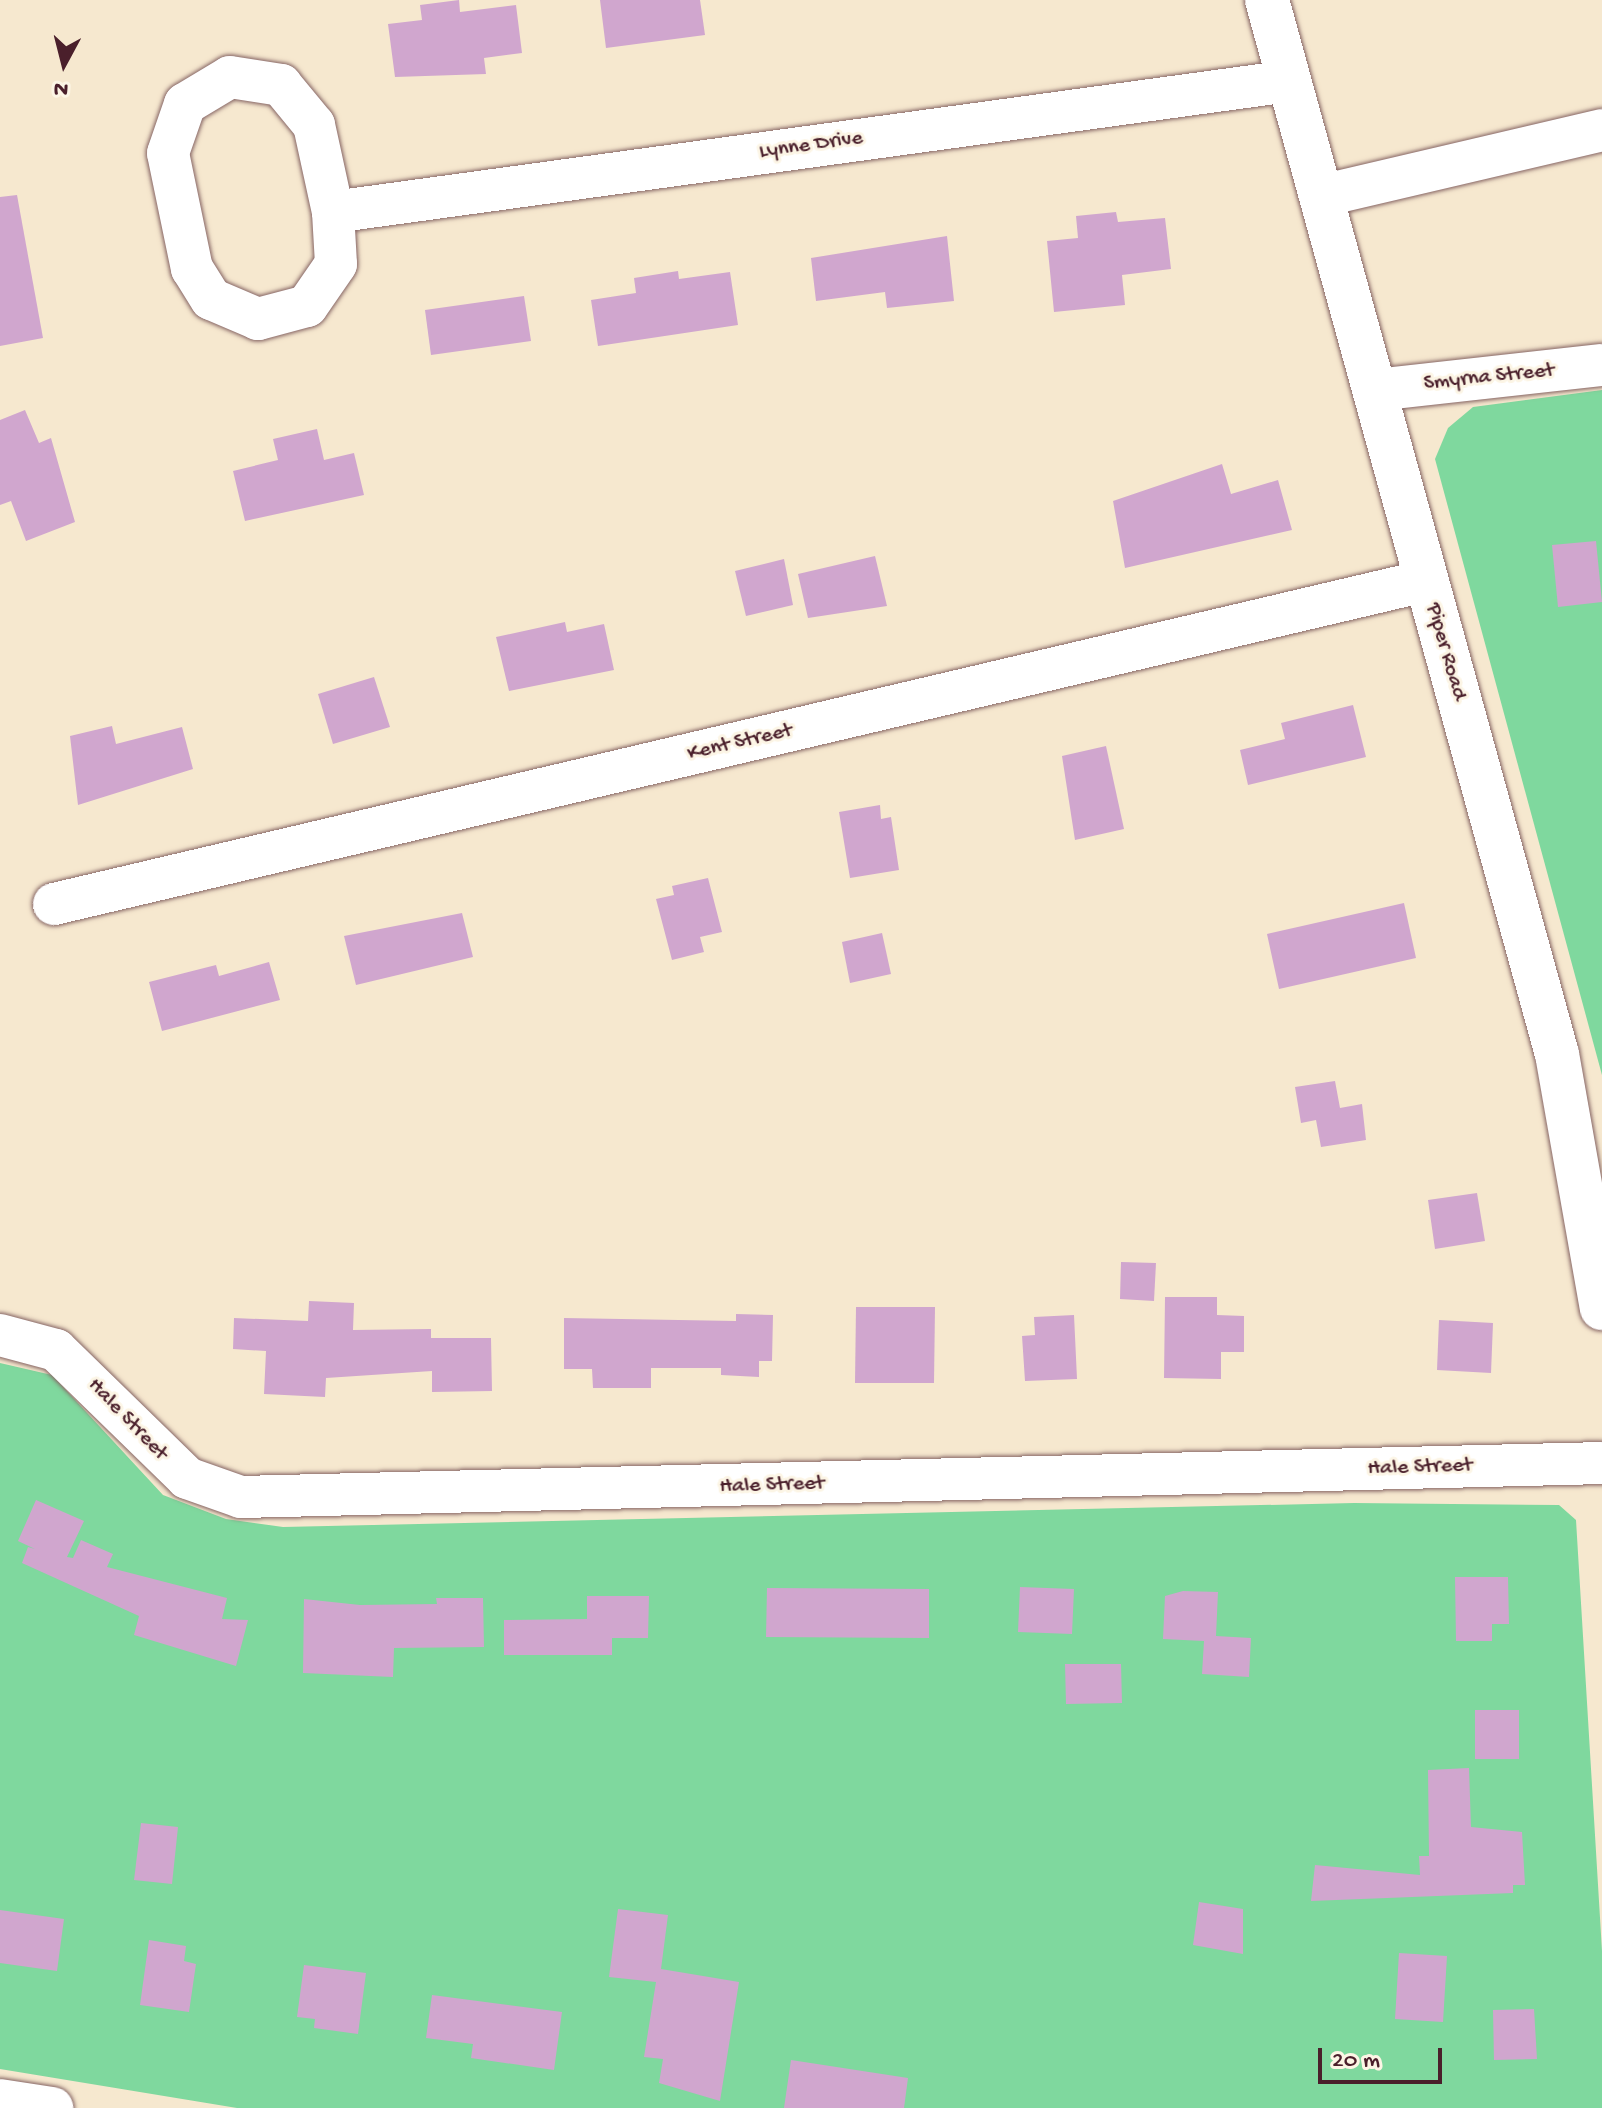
<!DOCTYPE html>
<style>
body{margin:0}
#map{position:relative;width:1602px;height:2108px;overflow:hidden;background:#f6e8cf;font-family:"Gochi Hand",sans-serif}
div>[style]{position:absolute}
.green>*{inset:0;background:#7fd89e}
.building>*{inset:0;background:#d0a6ce}
.roads{filter:drop-shadow(0 0 2px #866564) drop-shadow(0 0 2px #866564)}
.minor>*{height:42px;margin:-21px;padding:0 21px;transform-origin:21px;border-radius:21px;background:#fff}
.major>*{height:44px;margin:-22px;padding:0 22px;transform-origin:22px;border-radius:22px;background:#fff}
span{translate:-50% -50%;white-space:nowrap;text-align:center;line-height:1.15;-webkit-text-stroke:6px #fcf5e5;paint-order:stroke}
.street-label{font-size:22px;color:#4a1f2b}
.north{position:absolute;left:24px;top:24px;width:80px;height:80px;-webkit-text-stroke:6px #fcf5e5;paint-order:stroke;rotate:187deg;font-size:22px;font-weight:700;line-height:32px;text-align:center;color:#4a1f2b}
.north::after{content:'';display:block;margin:auto;width:28px;height:36px;background:#4a1f2b;clip-path:polygon(50% 0,100% 100%,50% 72%,0 100%)}
.scale{position:absolute;left:1318px;top:2048px;width:124px;height:36px;box-sizing:border-box;border:4px solid #4a1f2b;border-top:0;padding-left:10px;font-size:24px;line-height:28px;white-space:nowrap;color:#4a1f2b;-webkit-text-stroke:6px #fcf5e5;paint-order:stroke}
</style>
<div id="map">
<div class="green">
<i style="clip-path:polygon(1602px 390px,1602px 1075px,1435px 459px,1448px 428px,1473px 407px)"></i>
<i style="clip-path:polygon(0 1363px,52px 1375px,163px 1495px,226px 1519px,283px 1527px,1354px 1503px,1559px 1505px,1576px 1520px,1602px 1951px,1602px 2108px,237px 2108px,0 2069px)"></i>
</div>
<div class="building">
<i style="clip-path:polygon(459px 0,460px 12px,516px 5px,522px 53px,484px 58px,486px 74px,395px 77px,388px 24px,422px 20px,420px 5px)"></i>
<i style="clip-path:polygon(600px 0,700px 0,705px 35px,606px 48px)"></i>
<i style="clip-path:polygon(17px 195px,43px 338px,0 346px,0 197px)"></i>
<i style="clip-path:polygon(1116px 212px,1118px 222px,1165px 218px,1171px 269px,1122px 275px,1125px 305px,1054px 312px,1047px 241px,1078px 238px,1076px 216px)"></i>
<i style="clip-path:polygon(947px 236px,954px 301px,887px 308px,885px 292px,816px 301px,811px 258px)"></i>
<i style="clip-path:polygon(678px 271px,679px 279px,730px 272px,738px 325px,598px 346px,591px 300px,636px 293px,634px 278px)"></i>
<i style="clip-path:polygon(524px 296px,531px 341px,431px 355px,425px 310px)"></i>
<i style="clip-path:polygon(25px 410px,39px 443px,51px 438px,75px 522px,26px 541px,11px 501px,0 505px,0 420px)"></i>
<i style="clip-path:polygon(317px 429px,324px 460px,354px 453px,364px 495px,245px 521px,233px 471px,278px 460px,273px 439px)"></i>
<i style="clip-path:polygon(1222px 464px,1231px 494px,1278px 480px,1292px 530px,1125px 568px,1113px 501px)"></i>
<i style="clip-path:polygon(1596px 541px,1602px 602px,1558px 607px,1552px 545px)"></i>
<i style="clip-path:polygon(875px 556px,887px 606px,808px 618px,798px 574px)"></i>
<i style="clip-path:polygon(784px 559px,793px 605px,746px 616px,735px 571px)"></i>
<i style="clip-path:polygon(565px 622px,567px 632px,604px 624px,614px 670px,509px 691px,496px 637px)"></i>
<i style="clip-path:polygon(374px 677px,390px 727px,333px 744px,318px 694px)"></i>
<i style="clip-path:polygon(1353px 705px,1366px 757px,1248px 785px,1240px 750px,1285px 739px,1281px 723px)"></i>
<i style="clip-path:polygon(112px 726px,116px 744px,182px 727px,193px 769px,78px 805px,70px 736px)"></i>
<i style="clip-path:polygon(1106px 746px,1124px 829px,1075px 840px,1062px 756px)"></i>
<i style="clip-path:polygon(880px 805px,881px 819px,891px 817px,899px 870px,850px 878px,839px 812px)"></i>
<i style="clip-path:polygon(708px 878px,722px 932px,700px 937px,704px 952px,672px 960px,656px 899px,674px 895px,672px 886px)"></i>
<i style="clip-path:polygon(1404px 903px,1416px 958px,1279px 989px,1267px 934px)"></i>
<i style="clip-path:polygon(462px 913px,473px 957px,356px 985px,344px 936px)"></i>
<i style="clip-path:polygon(882px 933px,891px 974px,850px 983px,842px 942px)"></i>
<i style="clip-path:polygon(269px 962px,280px 1000px,162px 1031px,149px 982px,216px 965px,219px 976px)"></i>
<i style="clip-path:polygon(1335px 1081px,1340px 1108px,1362px 1104px,1366px 1140px,1321px 1147px,1316px 1120px,1301px 1123px,1295px 1087px)"></i>
<i style="clip-path:polygon(1477px 1193px,1485px 1241px,1435px 1249px,1428px 1200px)"></i>
<i style="clip-path:polygon(1121px 1262px,1156px 1263px,1154px 1301px,1120px 1299px)"></i>
<i style="clip-path:polygon(1165px 1297px,1217px 1297px,1217px 1315px,1244px 1316px,1244px 1352px,1221px 1352px,1221px 1379px,1164px 1378px)"></i>
<i style="clip-path:polygon(309px 1301px,354px 1303px,353px 1330px,431px 1329px,431px 1338px,491px 1338px,492px 1391px,432px 1392px,432px 1371px,326px 1378px,325px 1397px,264px 1394px,266px 1351px,233px 1349px,234px 1318px,308px 1321px)"></i>
<i style="clip-path:polygon(856px 1307px,935px 1307px,934px 1383px,855px 1383px)"></i>
<i style="clip-path:polygon(736px 1314px,773px 1315px,772px 1361px,759px 1361px,759px 1377px,721px 1375px,721px 1368px,651px 1368px,651px 1388px,593px 1388px,592px 1369px,564px 1369px,564px 1318px,736px 1321px)"></i>
<i style="clip-path:polygon(1074px 1315px,1077px 1379px,1025px 1381px,1022px 1336px,1035px 1335px,1034px 1317px)"></i>
<i style="clip-path:polygon(1439px 1320px,1493px 1323px,1491px 1373px,1437px 1370px)"></i>
<i style="clip-path:polygon(36px 1500px,84px 1521px,67px 1557px,73px 1558px,81px 1540px,113px 1554px,107px 1567px,227px 1598px,222px 1619px,248px 1620px,236px 1666px,134px 1635px,139px 1616px,22px 1563px,28px 1547px,35px 1549px,18px 1541px)"></i>
<i style="clip-path:polygon(1455px 1577px,1508px 1577px,1509px 1624px,1492px 1624px,1492px 1641px,1456px 1641px)"></i>
<i style="clip-path:polygon(1020px 1587px,1074px 1589px,1072px 1634px,1018px 1632px)"></i>
<i style="clip-path:polygon(767px 1588px,929px 1589px,929px 1638px,766px 1637px)"></i>
<i style="clip-path:polygon(1183px 1591px,1218px 1592px,1216px 1636px,1251px 1638px,1249px 1677px,1202px 1674px,1204px 1641px,1163px 1639px,1165px 1596px)"></i>
<i style="clip-path:polygon(587px 1596px,649px 1596px,648px 1638px,612px 1638px,612px 1655px,504px 1655px,504px 1620px,587px 1619px)"></i>
<i style="clip-path:polygon(436px 1598px,483px 1598px,484px 1647px,394px 1648px,393px 1677px,303px 1673px,304px 1599px,360px 1605px,437px 1604px)"></i>
<i style="clip-path:polygon(1065px 1664px,1121px 1664px,1122px 1703px,1066px 1704px)"></i>
<i style="clip-path:polygon(1475px 1710px,1519px 1710px,1519px 1759px,1475px 1759px)"></i>
<i style="clip-path:polygon(1469px 1768px,1471px 1827px,1522px 1832px,1525px 1885px,1513px 1885px,1513px 1893px,1311px 1901px,1315px 1865px,1420px 1875px,1419px 1856px,1429px 1856px,1428px 1770px)"></i>
<i style="clip-path:polygon(141px 1823px,178px 1827px,172px 1884px,134px 1880px)"></i>
<i style="clip-path:polygon(1199px 1902px,1243px 1909px,1243px 1954px,1193px 1945px)"></i>
<i style="clip-path:polygon(618px 1909px,668px 1915px,661px 1969px,739px 1982px,720px 2101px,659px 2083px,663px 2059px,644px 2057px,656px 1982px,609px 1977px)"></i>
<i style="clip-path:polygon(0 1910px,64px 1919px,57px 1971px,0 1963px)"></i>
<i style="clip-path:polygon(149px 1940px,186px 1946px,184px 1961px,196px 1964px,189px 2012px,140px 2005px)"></i>
<i style="clip-path:polygon(1399px 1953px,1447px 1956px,1443px 2022px,1395px 2019px)"></i>
<i style="clip-path:polygon(304px 1965px,366px 1973px,358px 2034px,314px 2028px,315px 2019px,297px 2017px)"></i>
<i style="clip-path:polygon(432px 1995px,562px 2012px,554px 2070px,471px 2058px,473px 2044px,426px 2038px)"></i>
<i style="clip-path:polygon(1534px 2009px,1537px 2059px,1494px 2060px,1493px 2010px)"></i>
<i style="clip-path:polygon(791px 2060px,908px 2078px,904px 2108px,784px 2108px)"></i>
</div>
<div class="roads">
<div class="minor">
<i style="left:1321px;top:196px;width:289px;rotate:-13.2deg"></i>
<i style="left:333px;top:212px;width:52px;rotate:86.7deg"></i>
<i style="left:336px;top:264px;width:51px;rotate:124.6deg"></i>
<i style="left:307px;top:306px;width:51px;rotate:165.1deg"></i>
<i style="left:258px;top:319px;width:51px;rotate:-156.9deg"></i>
<i style="left:211px;top:299px;width:36px;rotate:-122deg"></i>
<i style="left:192px;top:269px;width:118px;rotate:-101.7deg"></i>
<i style="left:168px;top:153px;width:52px;rotate:-70.9deg"></i>
<i style="left:185px;top:104px;width:52px;rotate:-31deg"></i>
<i style="left:230px;top:77px;width:52px;rotate:8.9deg"></i>
<i style="left:281px;top:85px;width:52px;rotate:50.5deg"></i>
<i style="left:314px;top:125px;width:89px;rotate:77.7deg"></i>
<i style="left:333px;top:212px;width:965px;rotate:-7.8deg"></i>
<i style="left:1375px;top:390px;width:228px;rotate:-6.3deg"></i>
<i style="left:54px;top:904px;width:1409px;rotate:-13.26deg"></i>
<i style="left:0;top:1335px;width:58px;rotate:15deg"></i>
<i style="left:56px;top:1350px;width:183px;rotate:44.3deg"></i>
<i style="left:187px;top:1478px;width:57px;rotate:19.4deg"></i>
<i style="left:241px;top:1497px;width:1361px;rotate:-1.43deg"></i>
<i style="left:0;top:2100px;width:53px;rotate:8.7deg"></i>
</div>
<div class="major">
<i style="left:1267px;top:0;width:1093px;rotate:74.62deg"></i>
<i style="left:1557px;top:1054px;width:258px;rotate:80deg"></i>
</div>
</div>
<div class="street-label">
<span style="left:811px;top:146px;rotate:-8deg">Lynne Drive</span>
<span style="left:1489px;top:378px;rotate:-6deg">Smyrna Street</span>
<span style="left:1445px;top:652px;rotate:74deg">Piper Road</span>
<span style="left:740px;top:743px;rotate:-13deg">Kent Street</span>
<span style="left:127px;top:1420px;rotate:46deg">Hale Street</span>
<span style="left:1420px;top:1468px;rotate:-2deg">Hale Street</span>
<span style="left:772px;top:1486px;rotate:-2deg">Hale Street</span>
</div>
<div class="north">N</div>
<div class="scale">20 m</div>
</div>
